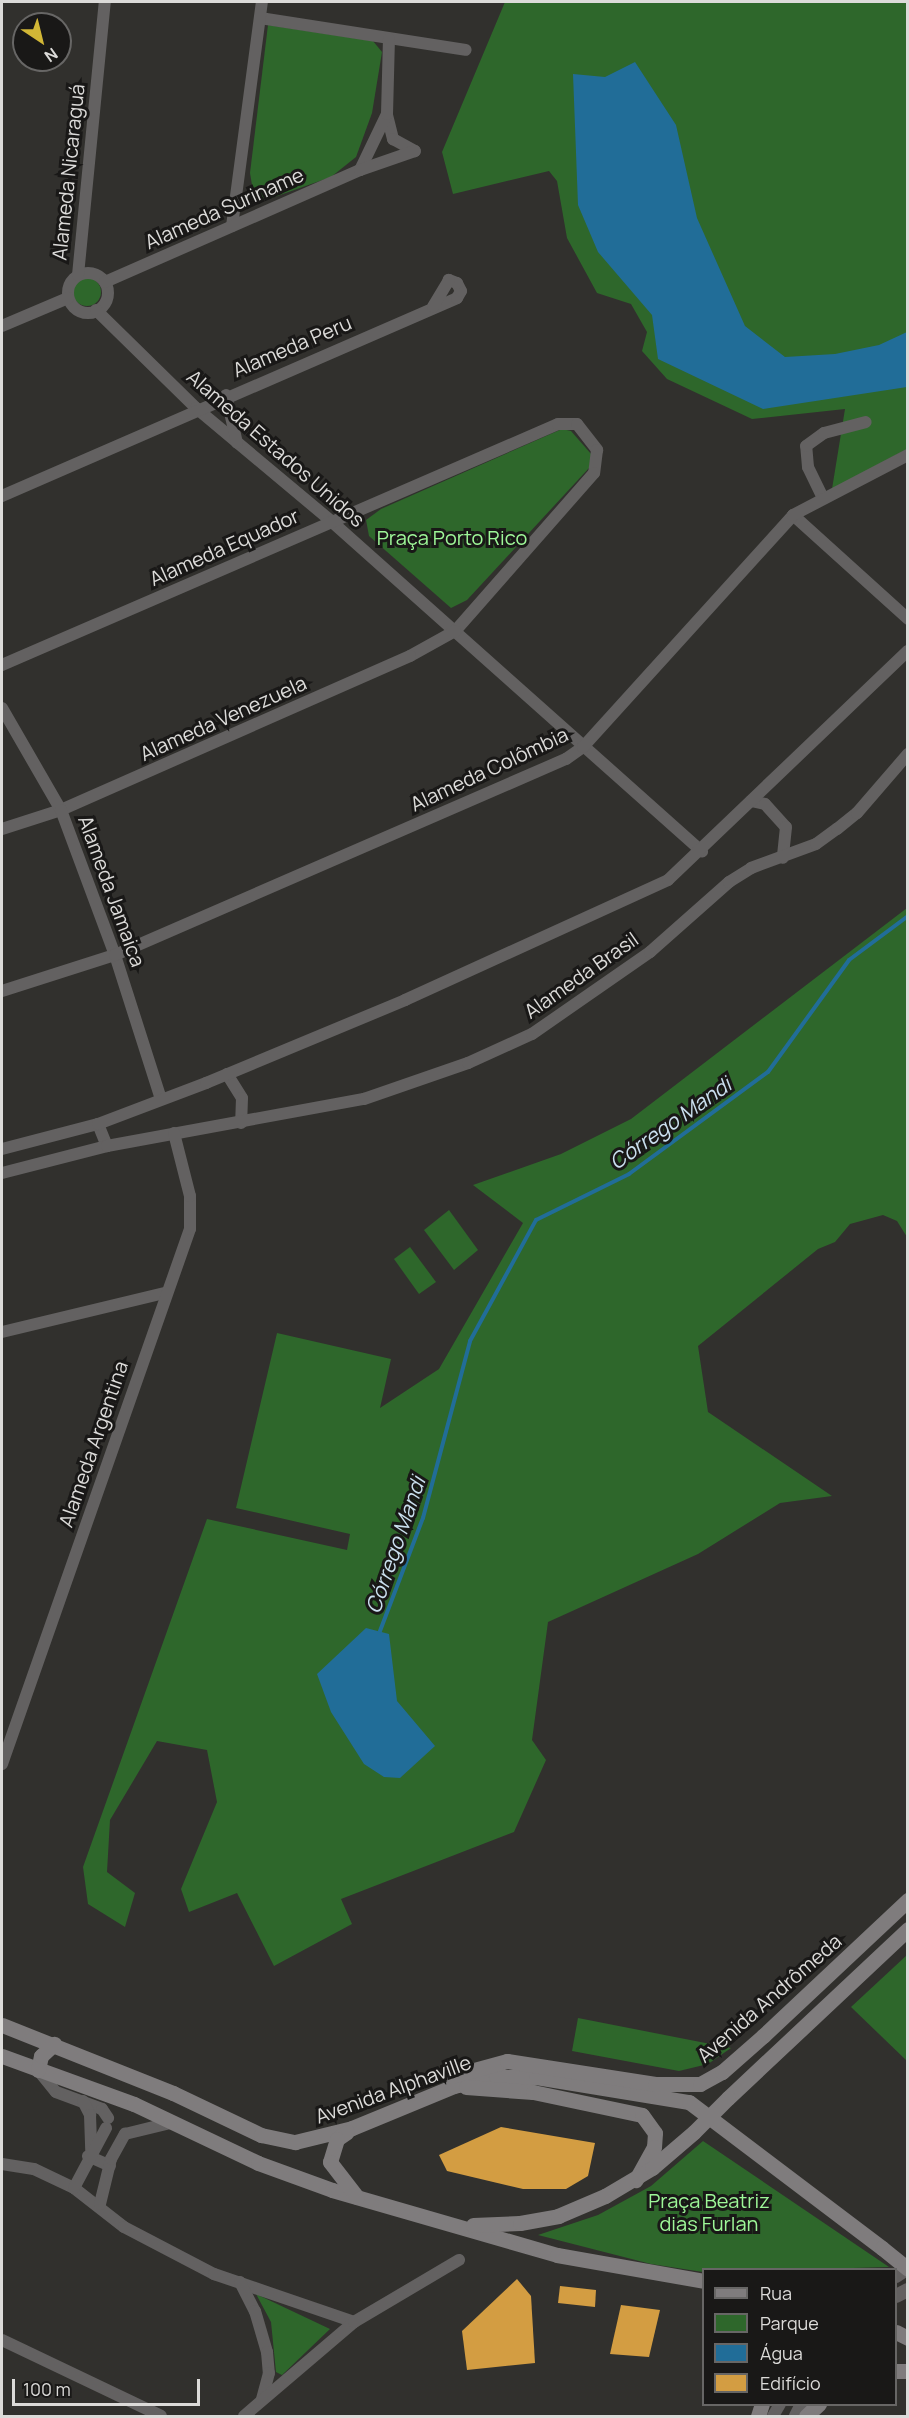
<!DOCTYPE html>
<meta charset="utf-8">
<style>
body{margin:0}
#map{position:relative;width:909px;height:2418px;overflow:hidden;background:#31302d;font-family:Manrope,sans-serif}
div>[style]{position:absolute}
.green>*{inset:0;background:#2e672b}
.round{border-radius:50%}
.water>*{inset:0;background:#216d98}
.stream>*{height:4px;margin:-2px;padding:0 2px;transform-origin:2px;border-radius:2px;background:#216d98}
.building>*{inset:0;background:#d39d42}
.minor>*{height:12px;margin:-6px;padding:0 6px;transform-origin:6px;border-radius:6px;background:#636161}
.minor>.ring{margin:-6px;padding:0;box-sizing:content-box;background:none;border:12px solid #636161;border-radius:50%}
.tertiary>*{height:14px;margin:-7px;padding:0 7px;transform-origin:7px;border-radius:7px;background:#636161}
.secondary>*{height:15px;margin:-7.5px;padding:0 7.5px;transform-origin:7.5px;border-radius:7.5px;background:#7f7c7d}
.secondary-bridge>*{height:15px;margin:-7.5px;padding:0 7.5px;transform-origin:7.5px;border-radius:7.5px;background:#7f7c7d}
span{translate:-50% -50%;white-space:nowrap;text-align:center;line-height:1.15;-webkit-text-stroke:6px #191817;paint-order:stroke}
.street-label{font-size:20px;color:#dcdbd9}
.park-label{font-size:20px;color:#9ef798}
.water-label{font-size:21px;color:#cbe0ef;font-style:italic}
.frame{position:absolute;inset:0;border:3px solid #dcdbd9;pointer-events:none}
.legend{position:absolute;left:702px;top:2268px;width:195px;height:138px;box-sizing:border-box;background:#191817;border:2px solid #676665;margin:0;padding:8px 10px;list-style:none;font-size:18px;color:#dcdbd9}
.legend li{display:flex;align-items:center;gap:12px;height:30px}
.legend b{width:30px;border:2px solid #676665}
.north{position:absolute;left:12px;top:12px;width:60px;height:60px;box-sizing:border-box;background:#191817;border:2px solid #676665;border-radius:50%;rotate:145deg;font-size:16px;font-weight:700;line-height:24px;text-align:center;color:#dcdbd9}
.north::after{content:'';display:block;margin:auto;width:21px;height:27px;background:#d2b736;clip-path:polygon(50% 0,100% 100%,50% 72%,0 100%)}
.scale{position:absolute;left:12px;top:2379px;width:188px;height:27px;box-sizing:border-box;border:3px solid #dcdbd9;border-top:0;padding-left:8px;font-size:18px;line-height:21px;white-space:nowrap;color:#dcdbd9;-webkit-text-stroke:4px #191817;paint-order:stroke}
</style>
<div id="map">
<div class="green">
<i style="clip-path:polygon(505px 2px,907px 2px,907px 449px,832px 489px,845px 409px,752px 419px,667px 379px,642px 351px,647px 332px,631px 304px,597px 293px,567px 238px,557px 181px,549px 171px,453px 194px,442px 152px)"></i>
<i style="clip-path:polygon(268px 25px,373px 41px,382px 52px,372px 113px,356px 157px,331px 177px,266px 200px,253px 191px,250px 173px)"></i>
<i class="round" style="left:73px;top:278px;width:28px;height:28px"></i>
<i style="clip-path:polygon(562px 429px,571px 431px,592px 455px,589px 468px,467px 600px,451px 608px,369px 536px,366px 520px,381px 509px)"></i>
<i style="clip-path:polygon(907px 908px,907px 1237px,897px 1221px,883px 1215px,850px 1224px,835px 1242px,818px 1249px,698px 1346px,708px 1412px,832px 1496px,780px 1503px,698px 1554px,548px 1622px,532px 1740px,546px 1760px,514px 1832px,341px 1899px,352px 1924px,274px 1966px,237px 1893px,189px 1912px,181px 1889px,217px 1802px,207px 1750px,157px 1741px,110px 1820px,107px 1872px,135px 1893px,125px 1927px,88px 1904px,83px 1867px,207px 1519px,347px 1550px,350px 1534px,236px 1508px,277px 1333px,391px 1359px,380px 1408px,439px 1369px,523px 1223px,473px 1185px,561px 1154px,631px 1119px)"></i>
<i style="clip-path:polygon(449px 1210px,478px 1250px,454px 1270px,424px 1230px)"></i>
<i style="clip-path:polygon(410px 1247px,436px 1282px,419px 1294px,394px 1259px)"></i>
<i style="clip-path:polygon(907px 1955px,907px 2061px,851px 2007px)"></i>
<i style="clip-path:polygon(578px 2018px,731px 2048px,708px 2064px,679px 2071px,572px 2051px)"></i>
<i style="clip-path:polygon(703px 2141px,889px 2267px,703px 2272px,651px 2264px,538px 2235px,598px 2215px,651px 2186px)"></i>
<i style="clip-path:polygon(256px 2294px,330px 2329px,282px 2375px,276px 2372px,271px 2322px)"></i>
</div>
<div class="water">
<i style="clip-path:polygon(635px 62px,676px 125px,697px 218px,745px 326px,785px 357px,835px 354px,879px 345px,907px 332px,907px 387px,763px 409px,658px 359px,652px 315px,598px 252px,578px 205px,573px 74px,605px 77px)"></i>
<i style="clip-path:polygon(366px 1628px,389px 1634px,397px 1701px,435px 1746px,400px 1778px,384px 1777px,364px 1764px,331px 1712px,317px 1674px)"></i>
</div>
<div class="stream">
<i style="left:380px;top:1631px;width:121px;rotate:-69.2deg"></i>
<i style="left:423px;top:1518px;width:183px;rotate:-75.1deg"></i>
<i style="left:470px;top:1341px;width:138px;rotate:-61.4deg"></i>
<i style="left:536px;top:1220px;width:104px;rotate:-26.3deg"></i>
<i style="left:629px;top:1174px;width:172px;rotate:-36.3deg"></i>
<i style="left:768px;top:1072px;width:138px;rotate:-54.1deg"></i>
<i style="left:849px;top:960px;width:74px;rotate:-36.7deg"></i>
</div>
<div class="building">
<i style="clip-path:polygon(501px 2127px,595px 2143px,588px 2176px,566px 2189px,523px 2189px,447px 2171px,439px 2155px)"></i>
<i style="clip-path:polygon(517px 2279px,531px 2296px,535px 2363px,467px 2370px,462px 2331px)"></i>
<i style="clip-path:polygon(560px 2286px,596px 2290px,595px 2307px,558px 2303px)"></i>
<i style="clip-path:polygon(621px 2305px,660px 2310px,649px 2357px,610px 2354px)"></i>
</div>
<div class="minor">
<i style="left:260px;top:18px;width:208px;rotate:8.8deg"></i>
<i style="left:387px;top:115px;width:25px;rotate:76deg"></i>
<i style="left:393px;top:139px;width:25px;rotate:29deg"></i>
<i style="left:360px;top:170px;width:62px;rotate:-64.3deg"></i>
<i style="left:387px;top:114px;width:75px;rotate:-88.5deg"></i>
<i style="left:232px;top:226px;width:226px;rotate:-82.4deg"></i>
<i class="ring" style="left:68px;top:273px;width:28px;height:28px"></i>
<i style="left:78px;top:275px;width:274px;rotate:-84.4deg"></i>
<i style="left:105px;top:282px;width:279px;rotate:-23.7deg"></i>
<i style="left:360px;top:170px;width:58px;rotate:-19.1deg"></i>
<i style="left:96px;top:310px;width:140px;rotate:44.4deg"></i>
<i style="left:196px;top:408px;width:176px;rotate:39.9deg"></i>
<i style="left:331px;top:521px;width:497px;rotate:41.7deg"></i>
<i style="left:2px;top:326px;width:72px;rotate:-23deg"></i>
<i style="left:226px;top:395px;width:49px;rotate:77.1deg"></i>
<i style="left:2px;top:496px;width:496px;rotate:-23.5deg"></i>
<i style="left:457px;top:298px;width:8px;rotate:-60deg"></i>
<i style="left:461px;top:291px;width:9px;rotate:-117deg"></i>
<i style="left:457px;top:283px;width:9px;rotate:-159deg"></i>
<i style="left:449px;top:280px;width:31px;rotate:121deg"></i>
<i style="left:823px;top:498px;width:34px;rotate:-116deg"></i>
<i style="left:808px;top:467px;width:21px;rotate:-95deg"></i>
<i style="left:806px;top:446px;width:22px;rotate:-36deg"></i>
<i style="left:824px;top:433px;width:43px;rotate:-14.7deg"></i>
<i style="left:793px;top:515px;width:155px;rotate:42.1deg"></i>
<i style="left:2px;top:665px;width:606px;rotate:-23.43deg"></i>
<i style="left:558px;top:424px;width:19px"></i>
<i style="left:577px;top:424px;width:33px;rotate:52deg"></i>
<i style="left:597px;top:450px;width:23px;rotate:97deg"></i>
<i style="left:594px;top:473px;width:210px;rotate:131.3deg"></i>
<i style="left:455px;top:631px;width:51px;rotate:150.9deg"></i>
<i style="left:410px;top:656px;width:381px;rotate:156.2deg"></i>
<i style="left:61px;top:810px;width:62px;rotate:162.1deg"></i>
<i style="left:2px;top:708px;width:118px;rotate:60deg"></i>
<i style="left:61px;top:810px;width:155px;rotate:69.6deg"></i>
<i style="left:115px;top:955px;width:151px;rotate:72.3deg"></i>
<i style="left:751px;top:801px;width:14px;rotate:12deg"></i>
<i style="left:765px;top:804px;width:31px;rotate:48deg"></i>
<i style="left:786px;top:827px;width:31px;rotate:96deg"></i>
<i style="left:2px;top:991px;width:119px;rotate:-17.7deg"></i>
<i style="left:115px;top:955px;width:492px;rotate:-23.5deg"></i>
<i style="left:566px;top:759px;width:21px;rotate:-35deg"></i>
<i style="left:583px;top:747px;width:313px;rotate:-47.8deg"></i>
<i style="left:793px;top:515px;width:130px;rotate:-27.6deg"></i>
<i style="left:227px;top:1074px;width:28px;rotate:58deg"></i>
<i style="left:242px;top:1098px;width:25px;rotate:92deg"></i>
<i style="left:98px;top:1124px;width:24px;rotate:68deg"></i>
<i style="left:2px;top:1149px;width:99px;rotate:-14.6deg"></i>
<i style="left:98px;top:1124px;width:116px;rotate:-20.8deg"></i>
<i style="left:206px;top:1083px;width:216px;rotate:-22.6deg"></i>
<i style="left:405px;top:1000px;width:289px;rotate:-24.5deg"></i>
<i style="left:668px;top:880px;width:332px;rotate:-43.7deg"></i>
<i style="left:2px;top:1173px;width:108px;rotate:-14.4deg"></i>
<i style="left:107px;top:1146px;width:261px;rotate:-10.4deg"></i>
<i style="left:364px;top:1099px;width:110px;rotate:-19.1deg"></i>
<i style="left:468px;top:1063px;width:70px;rotate:-24.4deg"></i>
<i style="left:532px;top:1034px;width:144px;rotate:-34.8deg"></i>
<i style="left:650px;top:952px;width:106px;rotate:-41.5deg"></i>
<i style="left:729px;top:882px;width:26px;rotate:-32deg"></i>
<i style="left:751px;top:868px;width:69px;rotate:-20.3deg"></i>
<i style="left:816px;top:844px;width:26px;rotate:-36deg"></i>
<i style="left:837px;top:829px;width:26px;rotate:-39deg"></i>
<i style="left:857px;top:813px;width:78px;rotate:-49.2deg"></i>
<i style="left:2px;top:1332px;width:168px;rotate:-13.5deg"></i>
<i style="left:2px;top:1764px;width:567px;rotate:-70.64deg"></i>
<i style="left:190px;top:1229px;width:33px;rotate:-90deg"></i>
<i style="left:190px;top:1196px;width:65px;rotate:-104.3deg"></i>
<i style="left:38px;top:2070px;width:28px;rotate:51deg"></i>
<i style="left:56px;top:2092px;width:49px;rotate:20.3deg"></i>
<i style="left:102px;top:2109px;width:11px;rotate:56deg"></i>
<i style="left:83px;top:2101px;width:16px;rotate:63deg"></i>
<i style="left:90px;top:2115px;width:35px;rotate:88deg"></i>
<i style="left:88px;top:2156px;width:24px;rotate:24deg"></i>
<i style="left:2px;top:2164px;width:32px;rotate:9deg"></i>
<i style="left:34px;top:2169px;width:44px;rotate:25.4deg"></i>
<i style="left:74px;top:2188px;width:63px;rotate:38deg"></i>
<i style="left:124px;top:2227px;width:102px;rotate:27.6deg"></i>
<i style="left:214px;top:2274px;width:148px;rotate:18.9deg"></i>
<i style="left:74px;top:2188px;width:68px;rotate:-61.9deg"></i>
<i style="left:100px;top:2204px;width:46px;rotate:-76.3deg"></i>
<i style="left:111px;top:2159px;width:29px;rotate:-61deg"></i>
<i style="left:125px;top:2134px;width:50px;rotate:-13.8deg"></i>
<i style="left:240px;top:2282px;width:33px;rotate:63deg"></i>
<i style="left:255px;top:2311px;width:43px;rotate:73.7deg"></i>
<i style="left:267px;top:2352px;width:21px;rotate:85deg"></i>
<i style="left:269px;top:2373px;width:27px;rotate:105deg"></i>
<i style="left:2px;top:2340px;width:176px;rotate:25.5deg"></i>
<i style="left:244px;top:2416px;width:145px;rotate:-40.5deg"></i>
<i style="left:354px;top:2322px;width:122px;rotate:-30.6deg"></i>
<i style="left:773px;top:2416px;width:14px;rotate:-60deg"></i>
</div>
<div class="tertiary">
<i style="left:896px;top:2276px;width:14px;rotate:-34deg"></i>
<i style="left:896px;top:2296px;width:13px;rotate:-27deg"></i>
<i style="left:796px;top:2416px;width:13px;rotate:-63deg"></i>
</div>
<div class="secondary">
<i style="left:2px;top:2025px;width:184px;rotate:21.7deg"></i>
<i style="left:173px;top:2093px;width:98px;rotate:25.5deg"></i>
<i style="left:261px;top:2135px;width:35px;rotate:12deg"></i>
<i style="left:295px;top:2142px;width:59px;rotate:-13.8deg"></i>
<i style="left:352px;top:2128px;width:110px;rotate:-22.4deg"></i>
<i style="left:454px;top:2086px;width:43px;rotate:-12.1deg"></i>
<i style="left:496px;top:2077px;width:40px"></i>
<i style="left:536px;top:2077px;width:155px;rotate:9.3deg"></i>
<i style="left:689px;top:2102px;width:242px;rotate:37.1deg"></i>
<i style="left:2px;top:2056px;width:140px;rotate:20deg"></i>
<i style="left:134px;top:2104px;width:137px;rotate:25.4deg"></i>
<i style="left:258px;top:2163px;width:79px;rotate:20deg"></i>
<i style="left:332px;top:2190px;width:234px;rotate:16.1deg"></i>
<i style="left:557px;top:2255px;width:149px;rotate:10deg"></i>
<i style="left:38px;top:2070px;width:14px;rotate:-78deg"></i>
<i style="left:41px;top:2056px;width:18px;rotate:-43deg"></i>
<i style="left:452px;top:2076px;width:57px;rotate:-15.3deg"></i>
<i style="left:507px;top:2061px;width:150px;rotate:8.8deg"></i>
<i style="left:655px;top:2084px;width:45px"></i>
<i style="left:700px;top:2084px;width:25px;rotate:-29deg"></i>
<i style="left:722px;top:2072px;width:55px;rotate:-41.3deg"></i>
<i style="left:763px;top:2036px;width:199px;rotate:-43.2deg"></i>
<i style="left:466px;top:2087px;width:67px;rotate:4.3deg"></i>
<i style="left:533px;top:2092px;width:111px;rotate:11.9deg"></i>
<i style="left:642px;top:2115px;width:22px;rotate:54deg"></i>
<i style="left:655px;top:2133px;width:14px;rotate:94deg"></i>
<i style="left:654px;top:2147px;width:38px;rotate:119deg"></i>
<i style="left:728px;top:2098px;width:247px;rotate:-43.2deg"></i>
<i style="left:347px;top:2132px;width:12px;rotate:145deg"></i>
<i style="left:337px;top:2139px;width:24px;rotate:107deg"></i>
<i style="left:330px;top:2162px;width:44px;rotate:52.4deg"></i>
<i style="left:473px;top:2225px;width:47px;rotate:-2.4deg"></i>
<i style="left:520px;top:2223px;width:39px;rotate:-10deg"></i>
<i style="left:558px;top:2216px;width:51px;rotate:-23.1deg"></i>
<i style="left:605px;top:2196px;width:55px;rotate:-30.8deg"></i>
<i style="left:652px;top:2168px;width:55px;rotate:-40.6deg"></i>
<i style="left:896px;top:2332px;width:13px;rotate:27deg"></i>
<i style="left:896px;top:2371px;width:12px"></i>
<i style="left:758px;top:2416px;width:13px;rotate:-72deg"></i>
<i style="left:806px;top:2416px;width:18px;rotate:-43deg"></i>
</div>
<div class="secondary-bridge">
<i style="left:694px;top:2132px;width:48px;rotate:-45deg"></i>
<i style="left:882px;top:2248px;width:33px;rotate:39deg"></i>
</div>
<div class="street-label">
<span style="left:68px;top:172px;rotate:-84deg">Alameda Nicaraguá</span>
<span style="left:224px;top:208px;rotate:-24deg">Alameda Suriname</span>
<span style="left:292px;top:346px;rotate:-23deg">Alameda Peru</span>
<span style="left:276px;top:448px;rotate:41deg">Alameda Estados Unidos</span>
<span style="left:224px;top:547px;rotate:-24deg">Alameda Equador</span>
<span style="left:223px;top:718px;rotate:-24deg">Alameda Venezuela</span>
<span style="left:489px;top:769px;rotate:-25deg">Alameda Colômbia</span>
<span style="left:112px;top:891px;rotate:70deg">Alameda Jamaica</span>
<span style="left:581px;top:975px;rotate:-35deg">Alameda Brasil</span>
<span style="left:93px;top:1444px;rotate:-71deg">Alameda Argentina</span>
<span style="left:769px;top:1998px;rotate:-41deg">Avenida Andrômeda</span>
<span style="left:393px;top:2089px;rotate:-20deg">Avenida Alphaville</span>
</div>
<div class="park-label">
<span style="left:452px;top:537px">Praça Porto Rico</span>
<span style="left:709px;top:2212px">Praça Beatriz<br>dias Furlan</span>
</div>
<div class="water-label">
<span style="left:670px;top:1123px;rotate:-35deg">Córrego Mandi</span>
<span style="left:395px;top:1545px;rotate:-71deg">Córrego Mandi</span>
</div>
<div class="frame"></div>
<ul class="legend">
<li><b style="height:8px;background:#7f7c7d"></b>Rua</li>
<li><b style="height:16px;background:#2e672b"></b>Parque</li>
<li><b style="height:16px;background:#216d98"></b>Água</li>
<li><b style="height:16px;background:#d39d42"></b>Edifício</li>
</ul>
<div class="north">N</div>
<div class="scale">100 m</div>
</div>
